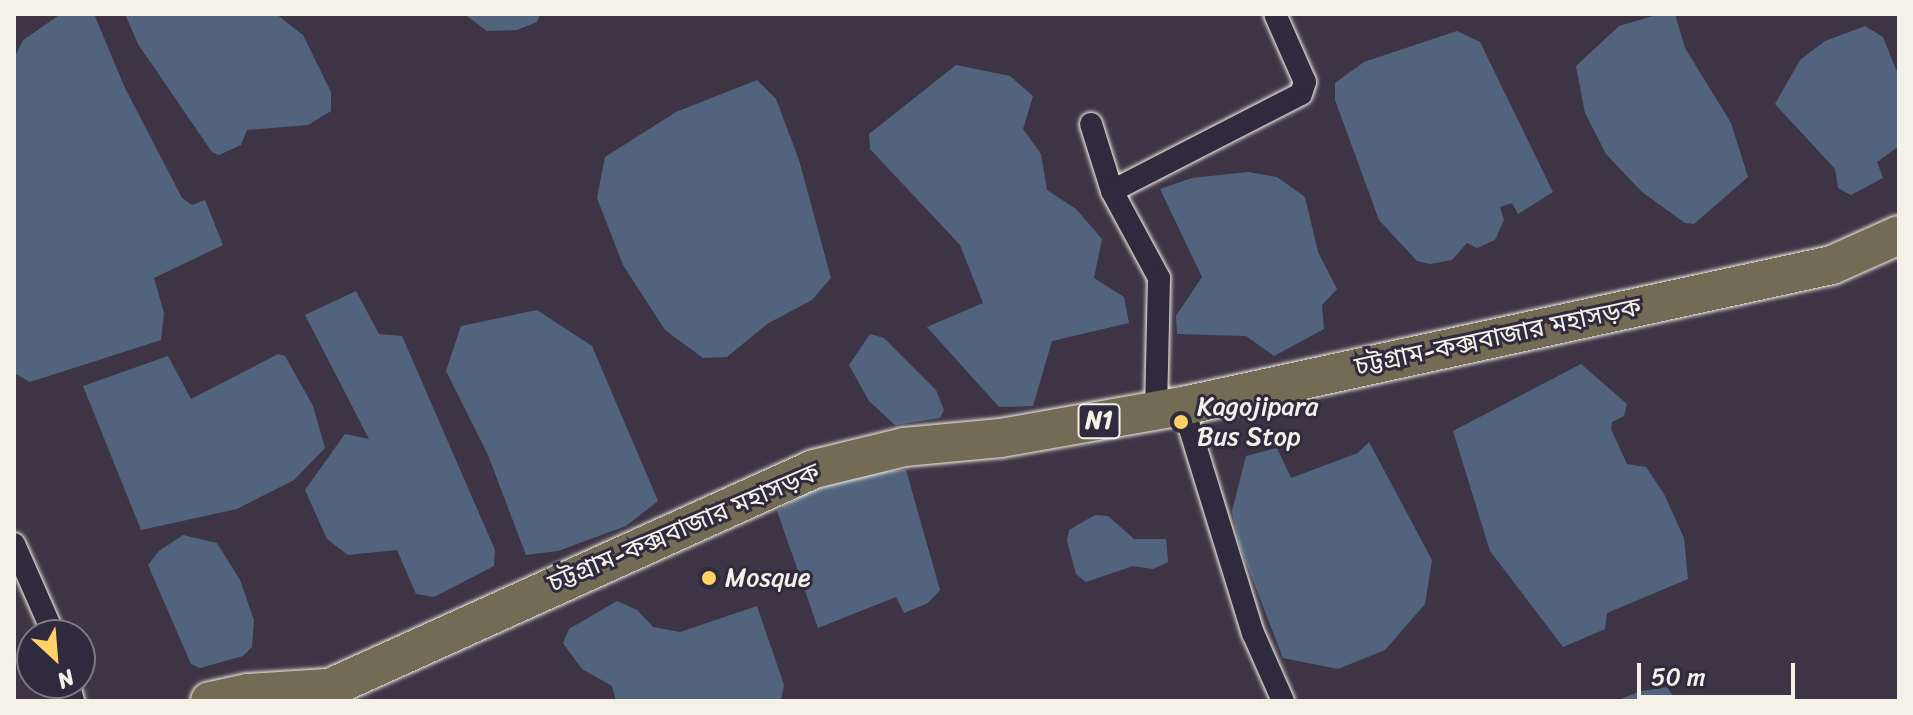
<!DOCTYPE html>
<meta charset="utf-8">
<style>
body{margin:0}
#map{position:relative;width:1913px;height:715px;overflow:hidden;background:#3d3545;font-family:Sriracha,"Noto Sans Bengali",sans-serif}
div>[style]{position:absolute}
.water>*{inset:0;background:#52647d}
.roads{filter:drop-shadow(0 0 2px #f4f1e8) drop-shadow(0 0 2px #f4f1e8)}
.minor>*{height:22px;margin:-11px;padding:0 11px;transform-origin:11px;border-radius:11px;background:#2f2a3d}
.trunk>*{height:38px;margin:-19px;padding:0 19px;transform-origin:19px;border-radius:19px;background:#746b55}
.dots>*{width:22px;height:22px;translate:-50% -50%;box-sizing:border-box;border:4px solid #2f2a3d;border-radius:50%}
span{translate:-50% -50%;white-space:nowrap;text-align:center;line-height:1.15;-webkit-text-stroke:6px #2f2a3d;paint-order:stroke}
.shield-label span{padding:2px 6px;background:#2f2a3d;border:2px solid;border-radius:6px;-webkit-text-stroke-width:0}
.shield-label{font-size:24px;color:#f4f1e8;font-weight:700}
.street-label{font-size:26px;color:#f4f1e8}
.poi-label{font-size:26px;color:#f4f1e8}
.left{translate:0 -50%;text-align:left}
.frame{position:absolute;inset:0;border:16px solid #f4f1e8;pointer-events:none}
.north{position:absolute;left:16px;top:619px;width:80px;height:80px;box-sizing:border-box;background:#2f2a3d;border:2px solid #7e7a81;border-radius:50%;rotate:154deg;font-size:22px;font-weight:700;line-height:32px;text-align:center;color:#f4f1e8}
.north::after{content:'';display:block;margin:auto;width:28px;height:36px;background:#ffd166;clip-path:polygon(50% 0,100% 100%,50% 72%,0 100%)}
.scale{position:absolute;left:1637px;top:663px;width:158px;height:36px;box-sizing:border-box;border:4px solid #f4f1e8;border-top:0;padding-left:10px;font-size:24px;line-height:28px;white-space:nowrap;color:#f4f1e8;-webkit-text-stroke:6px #2f2a3d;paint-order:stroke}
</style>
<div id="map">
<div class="water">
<i style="clip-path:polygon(61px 14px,94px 14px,125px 88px,182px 198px,192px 205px,205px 200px,223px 245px,154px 278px,164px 313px,161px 340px,30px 382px,16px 374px,14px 365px,14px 58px,23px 40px)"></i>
<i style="clip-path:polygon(276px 14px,303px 35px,331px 92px,331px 111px,308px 125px,247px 130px,241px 145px,219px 155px,212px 152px,138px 44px,125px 14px)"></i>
<i style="clip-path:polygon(464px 14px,540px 14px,537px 22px,517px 30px,487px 31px)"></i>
<i style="clip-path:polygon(1660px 14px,1675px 14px,1685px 48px,1731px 123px,1748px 177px,1694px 224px,1685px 223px,1642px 192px,1606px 154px,1585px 113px,1576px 66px,1619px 26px)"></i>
<i style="clip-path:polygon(1865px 26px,1883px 37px,1899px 77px,1899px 146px,1877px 162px,1883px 178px,1851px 195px,1838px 188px,1835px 169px,1775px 104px,1800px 60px,1825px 41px)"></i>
<i style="clip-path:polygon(1457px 31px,1480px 42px,1553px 192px,1518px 214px,1512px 203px,1500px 207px,1504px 220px,1495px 240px,1477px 248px,1467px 243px,1452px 260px,1430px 264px,1417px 261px,1379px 220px,1335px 100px,1335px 83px,1364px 62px)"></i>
<i style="clip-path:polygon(956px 65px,1010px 76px,1033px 96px,1023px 129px,1041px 154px,1047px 190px,1076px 209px,1102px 239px,1094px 278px,1124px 297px,1129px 323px,1052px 341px,1033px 406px,999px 407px,927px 327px,983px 303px,960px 245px,870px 149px,869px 134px)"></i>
<i style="clip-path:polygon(757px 80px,776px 99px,799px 160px,831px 278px,812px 300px,767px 324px,727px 357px,703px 358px,665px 330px,623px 265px,597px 198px,605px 157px,676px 112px)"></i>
<i style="clip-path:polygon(1248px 172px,1277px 177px,1305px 197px,1318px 252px,1337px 289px,1322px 305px,1324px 329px,1274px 356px,1246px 336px,1177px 334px,1176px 316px,1202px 277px,1160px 189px,1192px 178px)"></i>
<i style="clip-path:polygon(356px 291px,379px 334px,402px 336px,495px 550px,494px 566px,434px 597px,416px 594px,397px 550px,348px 555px,327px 539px,305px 490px,345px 434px,369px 439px,305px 315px)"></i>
<i style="clip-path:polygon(537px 310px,592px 346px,658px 501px,626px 526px,558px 551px,526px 555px,488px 455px,446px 371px,461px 326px)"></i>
<i style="clip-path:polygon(870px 334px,884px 338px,936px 390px,944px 410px,940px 418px,895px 425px,869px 401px,849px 365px)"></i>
<i style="clip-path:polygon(278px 354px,285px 356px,313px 406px,325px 448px,294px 480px,237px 509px,141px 530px,83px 386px,168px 356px,191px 399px)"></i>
<i style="clip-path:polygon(1581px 364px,1627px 404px,1624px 416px,1612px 422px,1611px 429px,1627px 464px,1646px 467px,1664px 494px,1684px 538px,1688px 579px,1607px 613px,1605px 629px,1563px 647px,1490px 551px,1453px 431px)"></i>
<i style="clip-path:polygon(1369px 442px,1432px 560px,1425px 604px,1385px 650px,1338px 669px,1283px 658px,1240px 547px,1232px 511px,1246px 456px,1277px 448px,1291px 478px,1358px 453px)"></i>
<i style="clip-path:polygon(906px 470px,940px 590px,928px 603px,904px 613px,896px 597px,818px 628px,777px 511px,808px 492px,866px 473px)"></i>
<i style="clip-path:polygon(1095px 515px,1108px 516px,1134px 539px,1166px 539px,1168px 562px,1153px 569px,1133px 566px,1086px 582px,1076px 574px,1067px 541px,1069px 530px)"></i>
<i style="clip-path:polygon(183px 535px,217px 543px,240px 580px,254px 620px,252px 647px,243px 656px,200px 668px,191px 664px,148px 565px,159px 551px)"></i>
<i style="clip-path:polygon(617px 601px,637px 610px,653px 627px,680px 632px,757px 606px,784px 685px,781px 701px,616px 701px,612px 686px,582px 669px,563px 643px,569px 629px)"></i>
<i style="clip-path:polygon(1667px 687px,1676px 701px,1616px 701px,1641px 691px)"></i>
</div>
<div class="roads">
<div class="minor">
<i style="left:1091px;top:124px;width:70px;rotate:72.6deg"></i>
<i style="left:1112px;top:191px;width:99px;rotate:61.6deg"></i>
<i style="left:1159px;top:278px;width:133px;rotate:91.3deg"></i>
<i style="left:1112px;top:191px;width:212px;rotate:-27.2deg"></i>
<i style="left:1301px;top:94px;width:13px;rotate:-72deg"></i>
<i style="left:1305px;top:82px;width:74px;rotate:-113.8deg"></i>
<i style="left:1183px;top:406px;width:238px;rotate:72.9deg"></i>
<i style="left:1253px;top:633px;width:74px;rotate:66.2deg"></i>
<i style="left:14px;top:544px;width:99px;rotate:66.3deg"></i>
<i style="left:68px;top:683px;width:19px;rotate:74deg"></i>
</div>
<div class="trunk">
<i style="left:210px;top:701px;width:39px;rotate:-12deg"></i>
<i style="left:248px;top:693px;width:79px;rotate:-3.6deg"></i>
<i style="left:301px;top:701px;width:563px;rotate:-24.33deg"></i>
<i style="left:814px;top:469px;width:93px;rotate:-13.7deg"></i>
<i style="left:904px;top:447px;width:97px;rotate:-5.3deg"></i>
<i style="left:1001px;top:438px;width:185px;rotate:-10deg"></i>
<i style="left:1183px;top:406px;width:664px;rotate:-12.26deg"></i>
<i style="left:1832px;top:265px;width:73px;rotate:-24.1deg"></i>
</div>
</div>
<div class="dots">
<i style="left:1181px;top:422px;background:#ffd166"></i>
<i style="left:709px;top:578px;background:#ffd166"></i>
</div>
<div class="shield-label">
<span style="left:1099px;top:421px">N1</span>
</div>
<div class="street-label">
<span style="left:1498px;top:337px;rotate:-12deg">চট্টগ্রাম-কক্সবাজার মহাসড়ক</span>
<span style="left:684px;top:528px;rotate:-23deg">চট্টগ্রাম-কক্সবাজার মহাসড়ক</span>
</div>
<div class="poi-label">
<span class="left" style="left:1197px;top:422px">Kagojipara<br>Bus Stop</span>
<span class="left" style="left:725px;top:578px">Mosque</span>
</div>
<div class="frame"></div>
<div class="north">N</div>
<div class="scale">50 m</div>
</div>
